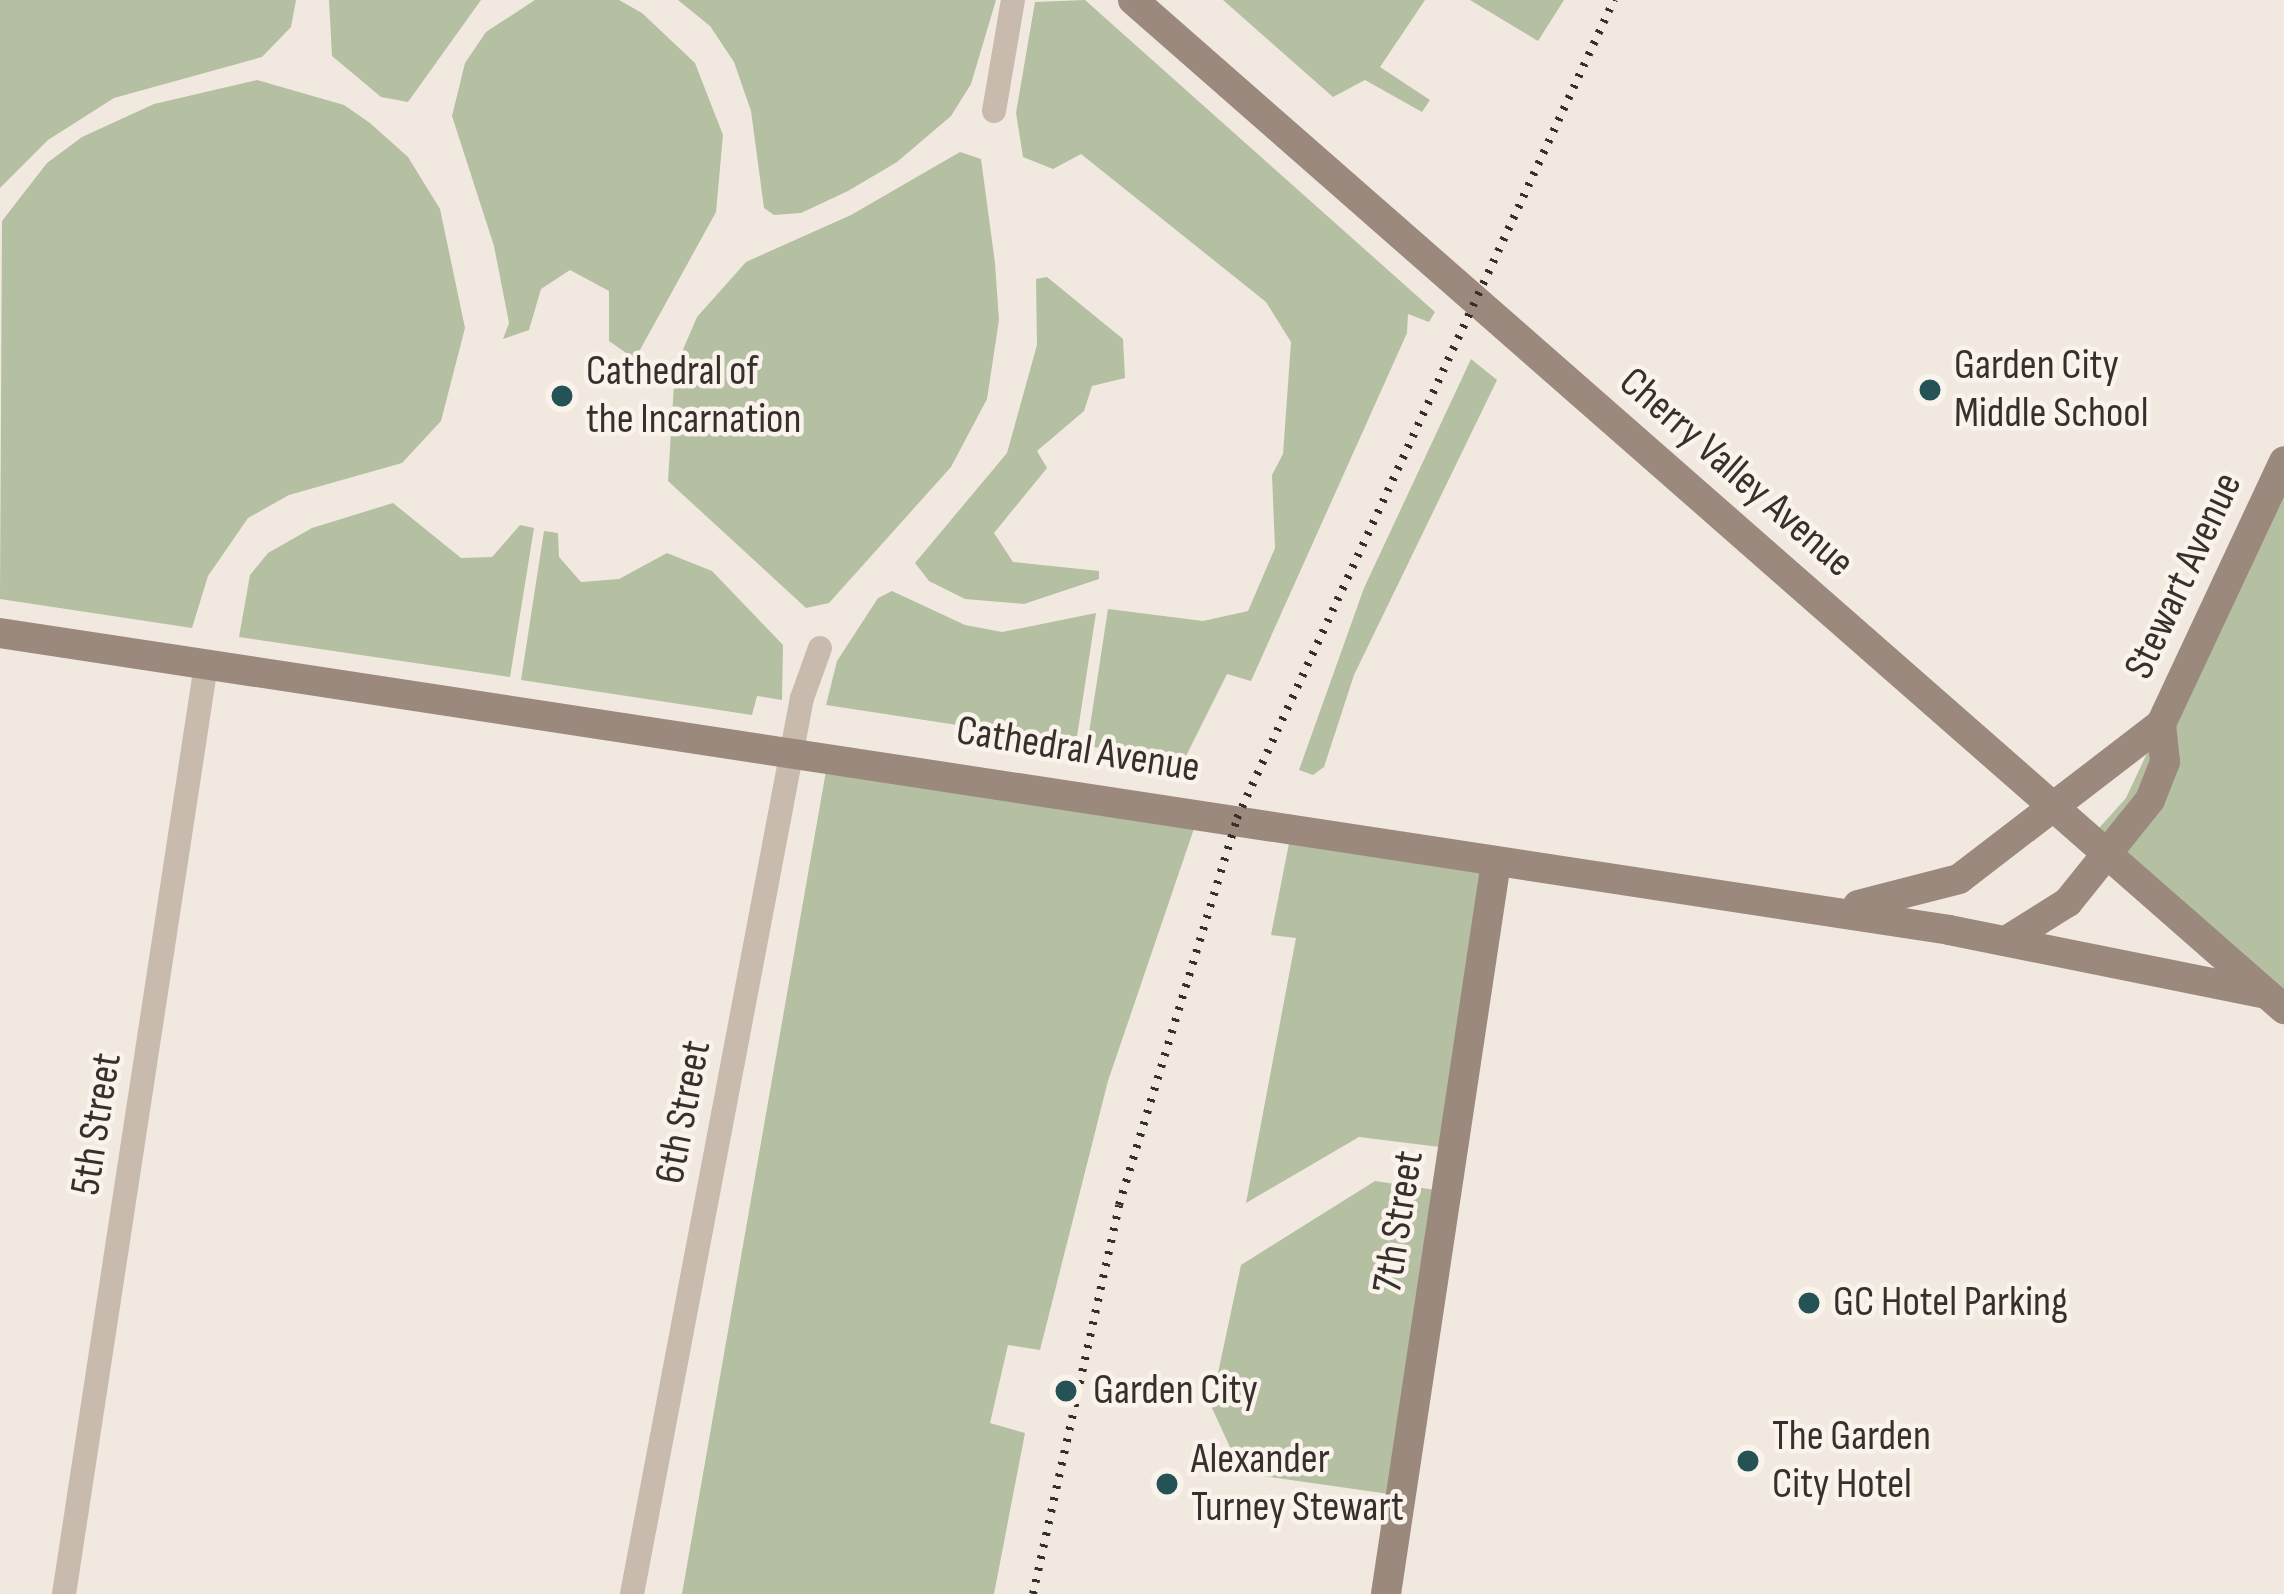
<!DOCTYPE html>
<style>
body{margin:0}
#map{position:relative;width:2284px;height:1594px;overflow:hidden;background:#f1e9e0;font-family:"Sofia Sans Condensed",sans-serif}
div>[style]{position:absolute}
.green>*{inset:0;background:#b5bfa1}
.street>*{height:24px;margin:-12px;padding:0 12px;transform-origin:12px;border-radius:12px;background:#c8baad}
.secondary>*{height:30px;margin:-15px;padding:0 15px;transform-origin:15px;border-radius:15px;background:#9c897e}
.rail>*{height:8px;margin-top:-4px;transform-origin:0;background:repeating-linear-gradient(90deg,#372f2b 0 3px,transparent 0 12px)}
.dots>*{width:33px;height:33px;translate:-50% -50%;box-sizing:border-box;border:6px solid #f9f3ec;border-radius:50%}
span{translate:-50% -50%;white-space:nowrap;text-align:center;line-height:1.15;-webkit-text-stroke:9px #f9f3ec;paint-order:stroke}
.poi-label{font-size:42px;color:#372f2b}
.left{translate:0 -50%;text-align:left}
.street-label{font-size:42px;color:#372f2b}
</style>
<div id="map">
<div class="green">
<i style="clip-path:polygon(0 0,296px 0,291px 27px,262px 57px,114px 98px,48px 140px,0 188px)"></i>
<i style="clip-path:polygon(329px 0,481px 0,408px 102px,381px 97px,332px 56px)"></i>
<i style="clip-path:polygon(535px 0,619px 0,642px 13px,695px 63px,723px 135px,716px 212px,635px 359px,609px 341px,609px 291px,570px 270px,541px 289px,529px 330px,503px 339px,509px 323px,494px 246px,452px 116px,465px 63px,486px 32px)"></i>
<i style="clip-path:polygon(678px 0,996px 0,971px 84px,951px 116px,897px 162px,848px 191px,801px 213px,774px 215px,764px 208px,751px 111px,734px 62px,710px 26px)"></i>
<i style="clip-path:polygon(1085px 0,1435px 312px,1429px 322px,1408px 314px,1407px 333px,1251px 681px,1227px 674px,1184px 760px,1087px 746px,1108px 609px,1203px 621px,1248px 611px,1275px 548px,1272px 475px,1283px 454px,1291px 342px,1266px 302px,1081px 154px,1053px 169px,1023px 157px,1016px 113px,1035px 2px)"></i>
<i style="clip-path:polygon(1223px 0,1425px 0,1380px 67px,1430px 100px,1422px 112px,1365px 80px,1333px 97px)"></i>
<i style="clip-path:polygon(1470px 0,1564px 0,1538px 41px)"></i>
<i style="clip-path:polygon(257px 80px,344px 105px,370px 123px,408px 157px,440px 209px,465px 328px,441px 421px,402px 463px,289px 495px,248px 518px,208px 576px,192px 628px,0 599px,2px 221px,47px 163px,82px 137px,154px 104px)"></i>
<i style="clip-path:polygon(960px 152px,981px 159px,995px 263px,999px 320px,987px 399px,951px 467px,829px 603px,806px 608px,668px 481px,675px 368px,697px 317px,746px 262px,851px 215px)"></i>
<i style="clip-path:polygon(1047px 277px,1123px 339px,1125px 378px,1092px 386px,1084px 411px,1037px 451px,1047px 468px,994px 533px,1013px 562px,1099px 571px,1099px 579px,1024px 604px,965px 599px,929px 581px,915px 563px,1007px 453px,1037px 345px,1036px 279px)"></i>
<i style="clip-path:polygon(1471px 359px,1497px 380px,1354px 675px,1324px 767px,1313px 775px,1299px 770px,1364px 588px)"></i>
<i style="clip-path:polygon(2284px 462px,2284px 1009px,2092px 836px,2126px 798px)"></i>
<i style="clip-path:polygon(393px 503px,461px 558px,492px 557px,520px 525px,534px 528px,510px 677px,239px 637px,250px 575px,268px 553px,312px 528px)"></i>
<i style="clip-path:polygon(544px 531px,558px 533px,559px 557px,581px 582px,619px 579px,667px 553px,712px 571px,783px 645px,782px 700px,757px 696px,752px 715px,521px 680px)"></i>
<i style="clip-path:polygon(892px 591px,965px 625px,1002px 632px,1096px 613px,1076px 743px,826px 705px,837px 661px,878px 598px)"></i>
<i style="clip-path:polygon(830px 748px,1200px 811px,1108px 1081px,1040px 1350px,1008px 1345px,990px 1423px,1025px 1433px,994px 1594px,682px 1594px)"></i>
<i style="clip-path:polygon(1292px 828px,1500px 863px,1456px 1149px,1359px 1137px,1246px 1203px,1296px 938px,1271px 935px)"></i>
<i style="clip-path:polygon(1375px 1181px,1449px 1192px,1403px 1496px,1242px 1473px,1211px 1406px,1241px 1265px)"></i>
</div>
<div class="street">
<i style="left:994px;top:111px;width:113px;rotate:-80.3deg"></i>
<i style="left:64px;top:1594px;width:940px;rotate:-81.31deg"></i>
<i style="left:632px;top:1594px;width:912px;rotate:-79.26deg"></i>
<i style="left:802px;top:698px;width:53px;rotate:-70.2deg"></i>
</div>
<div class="secondary">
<i style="left:1133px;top:0;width:1531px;rotate:41.24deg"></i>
<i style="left:0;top:633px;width:1971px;rotate:8.66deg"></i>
<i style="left:1949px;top:930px;width:324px;rotate:11.4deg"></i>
<i style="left:1858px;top:905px;width:104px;rotate:-14.4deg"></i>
<i style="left:1959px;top:879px;width:255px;rotate:-37.5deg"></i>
<i style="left:2006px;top:941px;width:73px;rotate:-32.2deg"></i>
<i style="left:2068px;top:902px;width:131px;rotate:-51.2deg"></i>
<i style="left:2150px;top:800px;width:41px;rotate:-68.5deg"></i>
<i style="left:2165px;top:762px;width:38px;rotate:-96deg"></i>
<i style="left:2161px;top:724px;width:290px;rotate:-64.9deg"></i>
<i style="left:1386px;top:1594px;width:740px;rotate:-81.45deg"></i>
</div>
<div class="rail">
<i style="left:1033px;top:1594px;width:398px;rotate:-77.5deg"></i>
<i style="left:1119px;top:1205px;width:405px;rotate:-73deg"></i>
<i style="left:1237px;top:818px;width:901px;rotate:-65.26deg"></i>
</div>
<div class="dots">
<i style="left:1930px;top:390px;background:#245255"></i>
<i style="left:562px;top:396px;background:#245255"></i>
<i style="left:1809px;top:1303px;background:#245255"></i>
<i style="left:1066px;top:1391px;background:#245255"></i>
<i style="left:1748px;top:1461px;background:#245255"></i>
<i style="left:1167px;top:1484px;background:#245255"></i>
</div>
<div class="poi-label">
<span class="left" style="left:1954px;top:390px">Garden City<br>Middle School</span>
<span class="left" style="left:586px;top:396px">Cathedral of<br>the Incarnation</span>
<span class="left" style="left:1833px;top:1303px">GC Hotel Parking</span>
<span class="left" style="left:1093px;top:1391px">Garden City</span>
<span class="left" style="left:1772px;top:1461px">The Garden<br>City Hotel</span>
<span class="left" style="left:1191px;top:1484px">Alexander<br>Turney Stewart</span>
</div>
<div class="street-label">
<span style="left:1736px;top:473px;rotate:41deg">Cherry Valley Avenue</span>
<span style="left:2184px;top:576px;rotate:-65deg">Stewart Avenue</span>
<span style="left:1078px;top:750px;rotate:9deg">Cathedral Avenue</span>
<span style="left:684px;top:1112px;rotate:-79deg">6th Street</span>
<span style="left:97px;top:1124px;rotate:-81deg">5th Street</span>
<span style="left:1399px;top:1222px;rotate:-81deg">7th Street</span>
</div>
</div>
